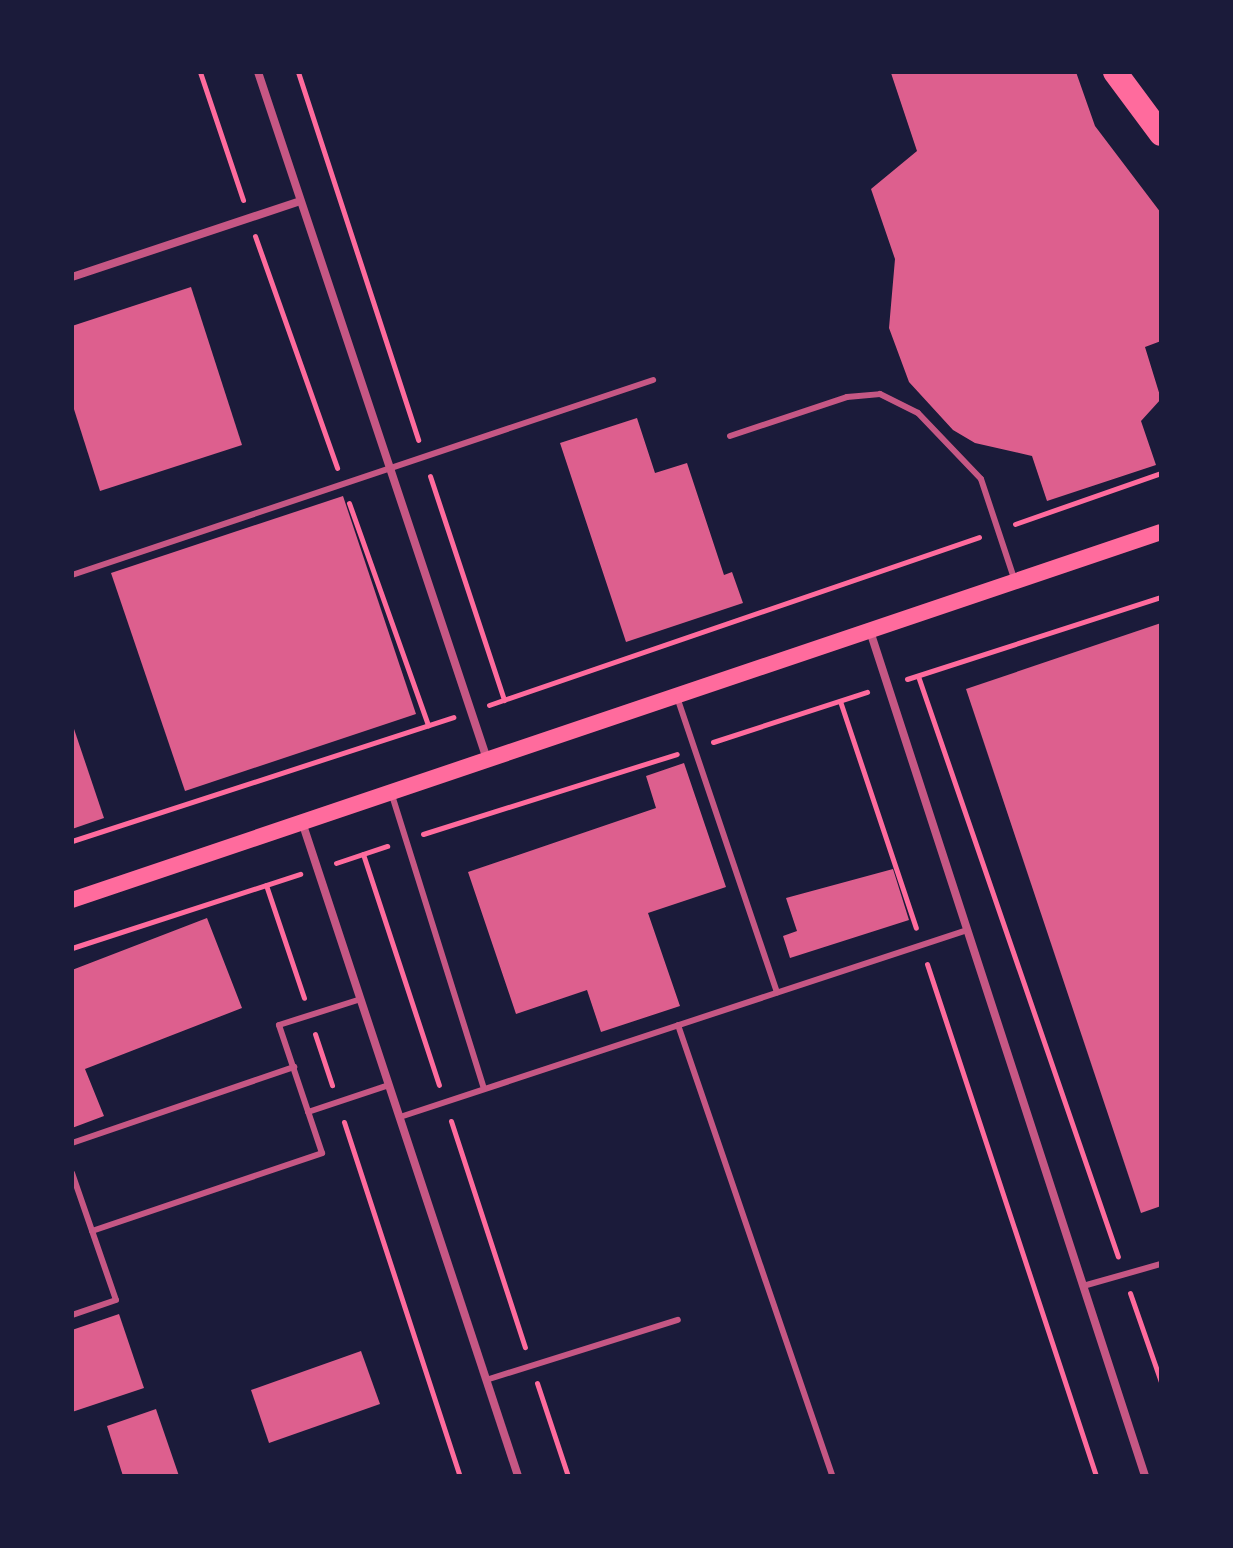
<!DOCTYPE html>
<style>
body{margin:0}
#map{position:relative;width:1233px;height:1548px;overflow:hidden;background:#1b1b3a;font-family:Jost,sans-serif}
div>[style]{position:absolute}
.building>*{inset:0;background:#dd5f8e}
.path>*{height:5px;margin:-2.5px;padding:0 2.5px;transform-origin:2.5px;border-radius:2.5px;background:#ff6b9d}
.service>*{height:6px;margin:-3px;padding:0 3px;transform-origin:3px;border-radius:3px;background:#c65784}
.minor>*{height:8px;margin:-4px;padding:0 4px;transform-origin:4px;border-radius:4px;background:#c65784}
.secondary>*{height:16px;margin:-8px;padding:0 8px;transform-origin:8px;border-radius:8px;background:#ff6b9d}
.motorway>*{height:24px;margin:-12px;padding:0 12px;transform-origin:12px;border-radius:12px;background:#ff6b9d}
span{translate:-50% -50%;white-space:nowrap;text-align:center;line-height:1.15;-webkit-text-stroke:6px #1b1b3a;paint-order:stroke}
.frame{position:absolute;inset:0;border:74px solid #1b1b3a;pointer-events:none}
</style>
<div id="map">
<div class="building">
<i style="clip-path:polygon(1076px 72px,1095px 126px,1161px 213px,1161px 341px,1145px 347px,1161px 399px,1141px 421px,1156px 465px,1047px 501px,1032px 456px,975px 443px,953px 430px,909px 382px,889px 328px,895px 259px,871px 189px,917px 151px,891px 73px)"></i>
<i style="clip-path:polygon(191px 287px,242px 445px,100px 491px,72px 403px,72px 326px)"></i>
<i style="clip-path:polygon(637px 418px,655px 473px,687px 463px,724px 575px,732px 572px,743px 603px,626px 642px,560px 443px)"></i>
<i style="clip-path:polygon(343px 496px,416px 714px,185px 791px,111px 573px)"></i>
<i style="clip-path:polygon(1161px 623px,1161px 1206px,1141px 1213px,966px 689px)"></i>
<i style="clip-path:polygon(72px 723px,104px 818px,72px 829px)"></i>
<i style="clip-path:polygon(684px 763px,726px 887px,648px 913px,680px 1006px,601px 1032px,587px 990px,516px 1014px,468px 872px,656px 808px,646px 776px)"></i>
<i style="clip-path:polygon(893px 869px,909px 920px,790px 958px,783px 936px,797px 931px,786px 898px)"></i>
<i style="clip-path:polygon(207px 918px,242px 1008px,85px 1069px,104px 1116px,72px 1128px,72px 970px)"></i>
<i style="clip-path:polygon(119px 1314px,144px 1388px,72px 1412px,72px 1330px)"></i>
<i style="clip-path:polygon(361px 1351px,380px 1404px,269px 1443px,251px 1390px)"></i>
<i style="clip-path:polygon(156px 1409px,179px 1476px,123px 1476px,107px 1426px)"></i>
</div>
<div class="path">
<i style="left:200px;top:72px;width:135px;rotate:71.4deg"></i>
<i style="left:298px;top:72px;width:387px;rotate:71.9deg"></i>
<i style="left:255px;top:236px;width:246px;rotate:70.5deg"></i>
<i style="left:430px;top:476px;width:236px;rotate:71.7deg"></i>
<i style="left:349px;top:503px;width:236px;rotate:70.4deg"></i>
<i style="left:1015px;top:524px;width:155px;rotate:-19.3deg"></i>
<i style="left:918px;top:676px;width:614px;rotate:71deg"></i>
<i style="left:907px;top:679px;width:267px;rotate:-17.9deg"></i>
<i style="left:840px;top:701px;width:239px;rotate:71.5deg"></i>
<i style="left:489px;top:705px;width:518px;rotate:-18.92deg"></i>
<i style="left:713px;top:742px;width:162px;rotate:-18deg"></i>
<i style="left:423px;top:834px;width:266px;rotate:-17.5deg"></i>
<i style="left:72px;top:841px;width:401px;rotate:-18deg"></i>
<i style="left:363px;top:854px;width:243px;rotate:71.8deg"></i>
<i style="left:336px;top:863px;width:54px;rotate:-18.4deg"></i>
<i style="left:266px;top:885px;width:119px;rotate:71.4deg"></i>
<i style="left:72px;top:948px;width:240px;rotate:-18deg"></i>
<i style="left:927px;top:964px;width:539px;rotate:71.73deg"></i>
<i style="left:315px;top:1034px;width:54px;rotate:71.6deg"></i>
<i style="left:451px;top:1121px;width:238px;rotate:71.9deg"></i>
<i style="left:344px;top:1122px;width:373px;rotate:71.9deg"></i>
<i style="left:1130px;top:1293px;width:94px;rotate:70.8deg"></i>
<i style="left:537px;top:1383px;width:98px;rotate:71.6deg"></i>
</div>
<div class="service">
<i style="left:730px;top:436px;width:123px;rotate:-18.4deg"></i>
<i style="left:847px;top:397px;width:33px;rotate:-5deg"></i>
<i style="left:880px;top:394px;width:42px;rotate:26.6deg"></i>
<i style="left:918px;top:413px;width:91px;rotate:46.3deg"></i>
<i style="left:981px;top:479px;width:108px;rotate:71.6deg"></i>
<i style="left:72px;top:575px;width:613px;rotate:-18.55deg"></i>
<i style="left:677px;top:697px;width:312px;rotate:71.3deg"></i>
<i style="left:391px;top:792px;width:311px;rotate:72.6deg"></i>
<i style="left:678px;top:1025px;width:477px;rotate:71.1deg"></i>
<i style="left:308px;top:1112px;width:85px;rotate:-18.4deg"></i>
<i style="left:400px;top:1117px;width:597px;rotate:-18.25deg"></i>
<i style="left:72px;top:1143px;width:235px;rotate:-18.9deg"></i>
<i style="left:72px;top:1173px;width:134px;rotate:70.9deg"></i>
<i style="left:116px;top:1300px;width:46px;rotate:161.2deg"></i>
<i style="left:92px;top:1231px;width:243px;rotate:-18.7deg"></i>
<i style="left:322px;top:1153px;width:135px;rotate:-108.6deg"></i>
<i style="left:279px;top:1025px;width:86px;rotate:-17.6deg"></i>
<i style="left:1083px;top:1286px;width:81px;rotate:-15.8deg"></i>
<i style="left:486px;top:1380px;width:201px;rotate:-17.4deg"></i>
</div>
<div class="minor">
<i style="left:258px;top:72px;width:724px;rotate:71.57deg"></i>
<i style="left:72px;top:277px;width:240px;rotate:-18.4deg"></i>
<i style="left:870px;top:631px;width:889px;rotate:71.97deg"></i>
<i style="left:302px;top:822px;width:689px;rotate:71.72deg"></i>
</div>
<div class="secondary">
<i style="left:72px;top:900px;width:1149px;rotate:-18.67deg"></i>
</div>
<div class="motorway">
<i style="left:1115px;top:72px;width:77px;rotate:53.4deg"></i>
</div>
<div class="frame"></div>
</div>
